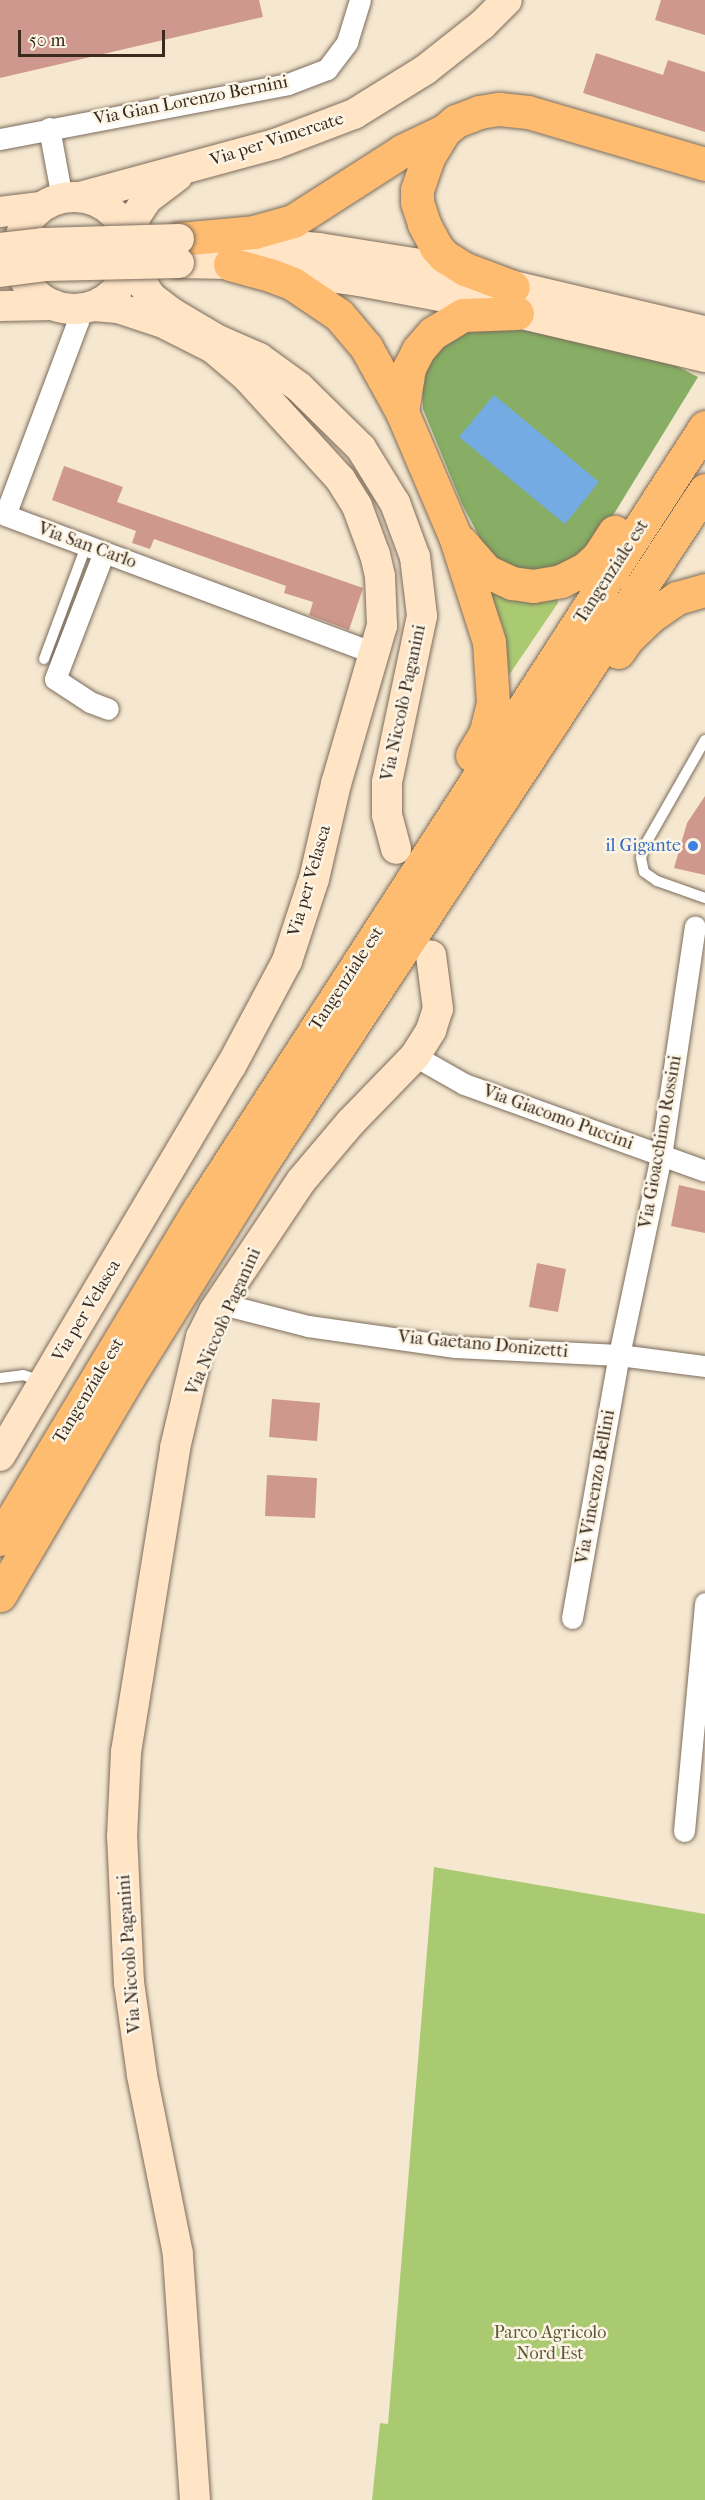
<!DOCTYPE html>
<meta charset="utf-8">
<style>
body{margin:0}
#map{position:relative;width:705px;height:2500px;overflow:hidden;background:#f6e8d0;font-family:"IM FELL French Canon",serif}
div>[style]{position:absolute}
.green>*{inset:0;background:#aaca72}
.forest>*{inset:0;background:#87ae64}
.water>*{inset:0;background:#74abe3}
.building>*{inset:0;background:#cf988e}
.roads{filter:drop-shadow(0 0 2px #7c6c5c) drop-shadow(0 0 2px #7c6c5c)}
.lane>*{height:10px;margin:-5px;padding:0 5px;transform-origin:5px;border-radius:5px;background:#fff}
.street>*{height:21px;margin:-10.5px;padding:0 10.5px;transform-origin:10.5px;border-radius:10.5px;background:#fff}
.secondary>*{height:30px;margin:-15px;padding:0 15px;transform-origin:15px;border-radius:15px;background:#ffe4c6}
.secondary>.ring{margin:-15px;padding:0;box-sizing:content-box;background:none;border:30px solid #ffe4c6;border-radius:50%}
.highway>*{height:33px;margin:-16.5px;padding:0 16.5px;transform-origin:16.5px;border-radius:16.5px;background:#febc70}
.bridges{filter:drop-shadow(0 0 2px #7c6c5c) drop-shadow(0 0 2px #7c6c5c)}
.secondary-bridge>*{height:30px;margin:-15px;padding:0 15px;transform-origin:15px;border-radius:15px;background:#ffe4c6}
.dots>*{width:16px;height:16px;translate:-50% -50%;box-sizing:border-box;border:3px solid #fcf5e5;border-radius:50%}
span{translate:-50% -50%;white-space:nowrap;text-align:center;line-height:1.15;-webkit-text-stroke:5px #fcf5e5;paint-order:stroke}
.street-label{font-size:18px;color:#3b2a1e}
.shop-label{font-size:18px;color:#366cbe}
.right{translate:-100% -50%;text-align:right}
.park-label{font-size:18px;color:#5c5a37}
.scale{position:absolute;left:18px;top:30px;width:147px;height:27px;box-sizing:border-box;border:3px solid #3b2a1e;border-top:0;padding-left:8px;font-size:18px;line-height:21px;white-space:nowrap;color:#3b2a1e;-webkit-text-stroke:4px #fcf5e5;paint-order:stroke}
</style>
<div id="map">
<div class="green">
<i style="clip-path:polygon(484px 581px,557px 597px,558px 603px,509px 675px,504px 630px)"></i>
<i style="clip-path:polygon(434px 1867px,705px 1914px,705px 2500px,372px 2500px,380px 2423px,388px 2424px)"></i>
</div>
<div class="forest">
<i style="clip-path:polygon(498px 318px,651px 353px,698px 377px,593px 548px,543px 576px,503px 567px,485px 548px,462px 504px,423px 409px,422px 383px,429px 354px,449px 332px)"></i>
</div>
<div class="water">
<i style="clip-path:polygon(494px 395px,599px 482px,565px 524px,459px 437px)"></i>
</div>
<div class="building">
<i style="clip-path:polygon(0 0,259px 0,263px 17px,0 78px)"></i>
<i style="clip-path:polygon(661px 0,705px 0,705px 35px,655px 20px)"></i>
<i style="clip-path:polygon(596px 53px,663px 75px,668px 60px,705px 72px,705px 132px,583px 93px)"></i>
<i style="clip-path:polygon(64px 466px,123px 487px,117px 502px,363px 588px,349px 630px,309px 615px,313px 602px,284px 593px,286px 586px,154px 539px,150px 549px,132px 543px,136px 531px,52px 500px)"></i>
<i style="clip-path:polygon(705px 796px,705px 875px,674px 868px,687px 823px)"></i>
<i style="clip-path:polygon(679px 1185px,705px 1191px,705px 1233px,671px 1226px)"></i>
<i style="clip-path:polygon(537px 1263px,566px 1269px,558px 1312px,529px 1307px)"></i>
<i style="clip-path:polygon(272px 1399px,320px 1403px,317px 1441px,269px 1437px)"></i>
<i style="clip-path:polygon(267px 1475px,317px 1478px,315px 1518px,265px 1516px)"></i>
</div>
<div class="roads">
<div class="lane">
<i style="left:44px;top:659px;width:121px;rotate:-69.6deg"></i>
<i style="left:705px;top:740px;width:123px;rotate:119.7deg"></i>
<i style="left:644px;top:847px;width:11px;rotate:105deg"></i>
<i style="left:641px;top:858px;width:14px;rotate:78deg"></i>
<i style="left:644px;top:872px;width:16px;rotate:35deg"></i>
<i style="left:657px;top:881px;width:51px;rotate:19.5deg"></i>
<i style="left:0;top:1378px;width:23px;rotate:-7deg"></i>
<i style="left:23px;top:1375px;width:19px;rotate:18deg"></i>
</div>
<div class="street">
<i style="left:49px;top:128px;width:71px;rotate:79.5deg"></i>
<i style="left:0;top:139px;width:293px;rotate:-10.8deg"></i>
<i style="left:288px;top:84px;width:42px;rotate:-21deg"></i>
<i style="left:327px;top:69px;width:34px;rotate:-53deg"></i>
<i style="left:347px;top:42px;width:44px;rotate:-72.8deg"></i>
<i style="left:77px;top:309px;width:12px;rotate:85deg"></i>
<i style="left:78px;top:321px;width:207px;rotate:110.6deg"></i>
<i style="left:5px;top:515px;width:395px;rotate:20.5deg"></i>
<i style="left:104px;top:552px;width:136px;rotate:111.1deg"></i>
<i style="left:55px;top:679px;width:42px;rotate:33.3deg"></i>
<i style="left:90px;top:702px;width:19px;rotate:21deg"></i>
<i style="left:415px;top:1056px;width:56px;rotate:29.7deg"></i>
<i style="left:464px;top:1084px;width:256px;rotate:19.8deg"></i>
<i style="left:230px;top:1306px;width:81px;rotate:14.4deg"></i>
<i style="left:308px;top:1326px;width:149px;rotate:8.1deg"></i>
<i style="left:456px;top:1347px;width:163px;rotate:2.8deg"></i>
<i style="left:619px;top:1355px;width:87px;rotate:7.3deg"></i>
<i style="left:572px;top:1618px;width:267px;rotate:-79.9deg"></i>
<i style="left:619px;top:1355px;width:203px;rotate:-78.1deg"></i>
<i style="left:661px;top:1156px;width:232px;rotate:-81.6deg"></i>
<i style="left:684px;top:1831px;width:229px;rotate:-84.7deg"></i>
</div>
<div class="secondary">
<i class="ring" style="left:18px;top:197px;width:82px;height:82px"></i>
<i style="left:80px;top:197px;width:202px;rotate:-15.2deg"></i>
<i style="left:275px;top:144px;width:85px;rotate:-20.8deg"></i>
<i style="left:354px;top:114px;width:84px;rotate:-31.8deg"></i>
<i style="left:425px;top:70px;width:73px;rotate:-38.3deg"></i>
<i style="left:482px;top:25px;width:35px;rotate:-45deg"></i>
<i style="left:0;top:212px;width:41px;rotate:-7deg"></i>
<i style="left:129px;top:238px;width:25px;rotate:-72deg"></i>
<i style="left:137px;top:214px;width:18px;rotate:-56deg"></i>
<i style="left:147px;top:199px;width:38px;rotate:-37deg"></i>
<i style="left:234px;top:241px;width:85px;rotate:4.7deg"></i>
<i style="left:319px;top:248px;width:107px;rotate:9.1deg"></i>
<i style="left:425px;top:265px;width:288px;rotate:13.3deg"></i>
<i style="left:131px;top:252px;width:27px;rotate:73deg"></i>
<i style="left:139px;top:278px;width:22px;rotate:58deg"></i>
<i style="left:151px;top:297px;width:26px;rotate:37deg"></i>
<i style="left:172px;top:313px;width:53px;rotate:30.4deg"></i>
<i style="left:218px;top:340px;width:45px;rotate:23.7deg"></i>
<i style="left:259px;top:358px;width:49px;rotate:35.9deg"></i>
<i style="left:299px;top:387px;width:87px;rotate:44.5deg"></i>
<i style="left:361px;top:448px;width:65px;rotate:58.3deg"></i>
<i style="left:395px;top:503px;width:58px;rotate:69.7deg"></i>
<i style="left:415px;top:557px;width:59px;rotate:83.2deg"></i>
<i style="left:422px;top:616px;width:170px;rotate:101.9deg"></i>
<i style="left:387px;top:782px;width:33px;rotate:90deg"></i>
<i style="left:387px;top:815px;width:35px;rotate:75deg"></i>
<i style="left:179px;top:263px;width:51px;rotate:1.1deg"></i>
<i style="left:230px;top:264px;width:130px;rotate:7.5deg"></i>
<i style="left:359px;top:281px;width:105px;rotate:10.5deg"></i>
<i style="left:462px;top:300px;width:250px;rotate:13.2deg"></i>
<i style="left:0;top:306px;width:54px;rotate:-1.1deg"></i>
<i style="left:94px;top:306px;width:24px;rotate:5deg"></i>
<i style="left:118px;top:308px;width:63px;rotate:18.4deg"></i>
<i style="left:0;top:1456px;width:453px;rotate:-59.4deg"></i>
<i style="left:231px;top:1066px;width:119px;rotate:-61.9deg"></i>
<i style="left:287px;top:961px;width:86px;rotate:-71.8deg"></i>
<i style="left:314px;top:879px;width:98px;rotate:-77deg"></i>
<i style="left:336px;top:784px;width:165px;rotate:-73.8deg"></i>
<i style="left:382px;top:626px;width:50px;rotate:-92.3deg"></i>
<i style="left:380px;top:576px;width:22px;rotate:-103deg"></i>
<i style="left:375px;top:555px;width:52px;rotate:-110.2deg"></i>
<i style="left:357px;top:506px;width:31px;rotate:-122deg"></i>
<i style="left:341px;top:480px;width:141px;rotate:-132.4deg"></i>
<i style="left:246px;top:376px;width:43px;rotate:-139.7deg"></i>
<i style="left:213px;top:348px;width:51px;rotate:-153.4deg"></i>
<i style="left:195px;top:2500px;width:247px;rotate:-94deg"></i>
<i style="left:178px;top:2254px;width:183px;rotate:-101.4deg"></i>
<i style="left:142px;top:2075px;width:93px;rotate:-98deg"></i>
<i style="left:129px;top:1983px;width:146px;rotate:-92.7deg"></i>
<i style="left:122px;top:1837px;width:85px;rotate:-87.3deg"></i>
<i style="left:126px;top:1752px;width:308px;rotate:-80.8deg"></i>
<i style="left:175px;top:1448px;width:114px;rotate:-76.8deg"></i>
<i style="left:201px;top:1337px;width:29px;rotate:-63deg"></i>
<i style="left:214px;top:1311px;width:156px;rotate:-56.2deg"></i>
<i style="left:301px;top:1181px;width:76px;rotate:-49.8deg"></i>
<i style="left:350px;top:1123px;width:93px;rotate:-45.9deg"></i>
<i style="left:415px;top:1056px;width:31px;rotate:-58deg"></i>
<i style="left:431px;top:1030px;width:22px;rotate:-72deg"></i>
<i style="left:438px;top:1009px;width:54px;rotate:-97.4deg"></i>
</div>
<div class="highway">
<i style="left:444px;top:131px;width:31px;rotate:121deg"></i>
<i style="left:428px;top:158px;width:34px;rotate:109deg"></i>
<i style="left:417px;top:190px;width:12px;rotate:90deg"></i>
<i style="left:417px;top:202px;width:23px;rotate:72deg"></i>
<i style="left:424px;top:224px;width:26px;rotate:62deg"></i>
<i style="left:436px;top:247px;width:12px;rotate:48deg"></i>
<i style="left:444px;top:256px;width:25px;rotate:32deg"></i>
<i style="left:465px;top:269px;width:51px;rotate:20.6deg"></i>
<i style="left:179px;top:239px;width:75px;rotate:-5.3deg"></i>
<i style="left:254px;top:232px;width:41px;rotate:-15.8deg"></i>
<i style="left:293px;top:221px;width:130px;rotate:-32.7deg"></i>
<i style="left:402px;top:151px;width:47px;rotate:-25.5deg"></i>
<i style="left:444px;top:131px;width:16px;rotate:-40deg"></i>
<i style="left:456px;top:121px;width:25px;rotate:-21deg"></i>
<i style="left:479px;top:112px;width:20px;rotate:-9deg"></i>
<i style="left:499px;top:109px;width:29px;rotate:6deg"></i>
<i style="left:528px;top:112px;width:184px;rotate:16.4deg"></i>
<i style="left:230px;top:264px;width:41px;rotate:15.4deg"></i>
<i style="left:270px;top:275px;width:25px;rotate:21deg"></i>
<i style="left:293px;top:284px;width:55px;rotate:34deg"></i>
<i style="left:339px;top:315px;width:42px;rotate:49.8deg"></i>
<i style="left:366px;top:347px;width:74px;rotate:61deg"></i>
<i style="left:402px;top:412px;width:135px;rotate:66.9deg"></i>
<i style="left:455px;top:536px;width:111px;rotate:72.2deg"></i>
<i style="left:489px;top:642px;width:61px;rotate:86.2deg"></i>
<i style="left:493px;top:703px;width:30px;rotate:104deg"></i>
<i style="left:486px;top:732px;width:27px;rotate:121deg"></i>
<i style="left:402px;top:412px;width:45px;rotate:-81deg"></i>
<i style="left:409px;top:368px;width:20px;rotate:-63deg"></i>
<i style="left:418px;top:350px;width:23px;rotate:-49deg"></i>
<i style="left:433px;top:333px;width:35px;rotate:-31deg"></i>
<i style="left:463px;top:315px;width:54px;rotate:-2.1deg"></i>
<i style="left:461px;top:542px;width:38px;rotate:49deg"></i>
<i style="left:486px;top:571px;width:29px;rotate:25deg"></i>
<i style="left:512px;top:583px;width:21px;rotate:8deg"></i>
<i style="left:533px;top:586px;width:28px;rotate:-10deg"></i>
<i style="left:561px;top:581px;width:28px;rotate:-27deg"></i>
<i style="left:586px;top:568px;width:16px;rotate:-43deg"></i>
<i style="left:598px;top:557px;width:30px;rotate:-57deg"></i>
<i style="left:618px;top:652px;width:16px;rotate:-55deg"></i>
<i style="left:627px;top:639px;width:33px;rotate:-44deg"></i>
<i style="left:651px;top:616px;width:32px;rotate:-35deg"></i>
<i style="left:677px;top:598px;width:29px;rotate:-16deg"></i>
<i style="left:0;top:1539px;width:387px;rotate:-58.9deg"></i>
<i style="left:200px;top:1208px;width:930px;rotate:-57.11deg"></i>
<i style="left:0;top:1595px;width:254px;rotate:-59.5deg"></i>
<i style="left:129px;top:1376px;width:255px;rotate:-58deg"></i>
<i style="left:264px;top:1160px;width:802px;rotate:-56.65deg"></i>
</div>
</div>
<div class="bridges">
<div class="secondary-bridge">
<i style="left:0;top:248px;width:43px;rotate:-6.6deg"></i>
<i style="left:43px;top:243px;width:136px;rotate:-1.7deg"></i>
<i style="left:0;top:272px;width:45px;rotate:-7.6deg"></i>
<i style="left:45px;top:266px;width:134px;rotate:-1.3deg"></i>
</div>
</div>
<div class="dots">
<i style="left:693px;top:846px;background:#3f7fe0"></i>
</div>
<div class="street-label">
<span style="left:191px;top:101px;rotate:-11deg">Via Gian Lorenzo Bernini</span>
<span style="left:277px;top:140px;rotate:-18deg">Via per Vimercate</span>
<span style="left:87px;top:546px;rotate:20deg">Via San Carlo</span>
<span style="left:612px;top:572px;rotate:-57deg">Tangenziale est</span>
<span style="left:404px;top:703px;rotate:-78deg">Via Niccolò Paganini</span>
<span style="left:310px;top:881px;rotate:-74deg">Via per Velasca</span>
<span style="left:347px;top:979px;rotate:-57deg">Tangenziale est</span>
<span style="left:558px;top:1118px;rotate:20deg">Via Giacomo Puccini</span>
<span style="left:661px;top:1142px;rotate:-80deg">Via Gioacchino Rossini</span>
<span style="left:87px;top:1311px;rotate:-59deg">Via per Velasca</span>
<span style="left:224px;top:1322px;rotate:-66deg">Via Niccolò Paganini</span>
<span style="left:483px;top:1345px;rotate:5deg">Via Gaetano Donizetti</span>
<span style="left:89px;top:1391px;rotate:-59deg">Tangenziale est</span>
<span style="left:596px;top:1487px;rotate:-80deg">Via Vincenzo Bellini</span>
<span style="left:130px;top:1954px;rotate:-94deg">Via Niccolò Paganini</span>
</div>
<div class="shop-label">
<span class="right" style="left:681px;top:846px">il Gigante</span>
</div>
<div class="park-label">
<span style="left:550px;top:2344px">Parco Agricolo<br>Nord Est</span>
</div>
<div class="scale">50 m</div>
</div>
